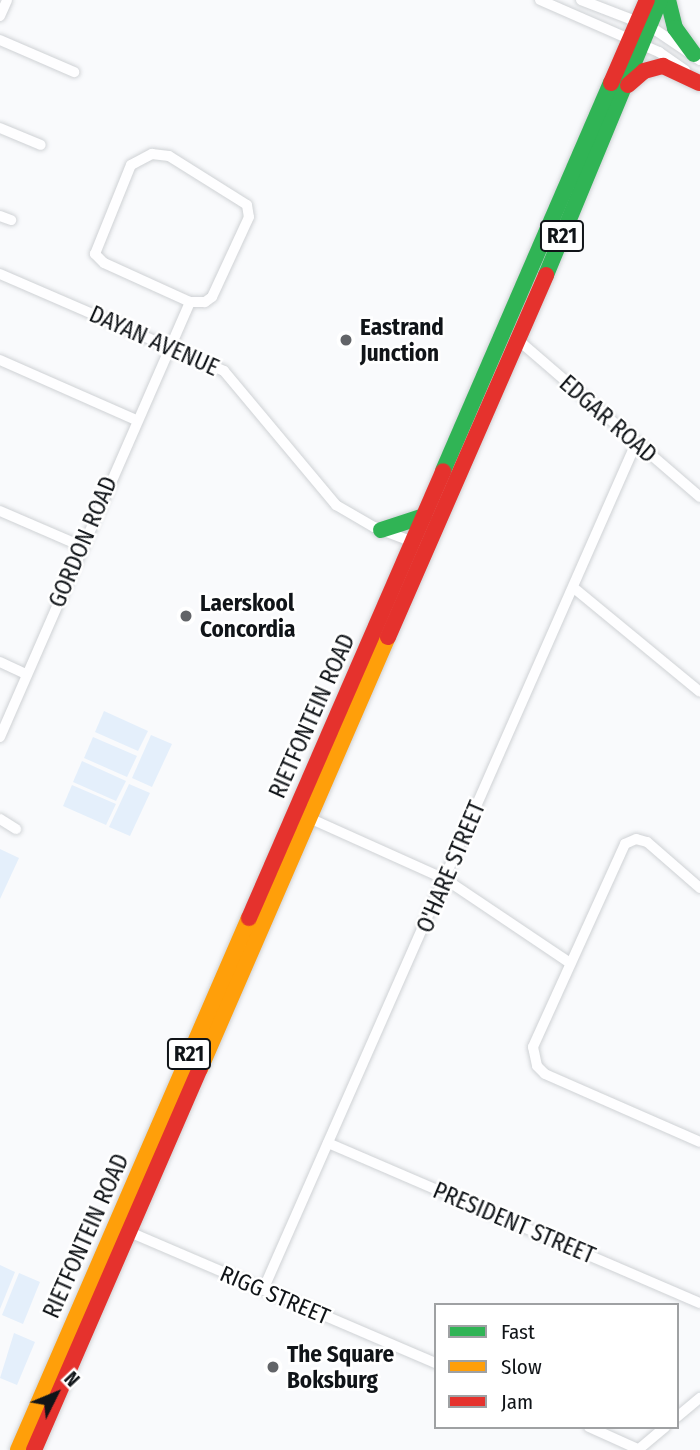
<!DOCTYPE html>
<style>
body{margin:0}
#map{position:relative;width:700px;height:1450px;overflow:hidden;background:#f9fafc;font-family:"Fira Sans Condensed",sans-serif}
div>[style]{position:absolute}
.green>*{inset:0;background:#e4effb}
.roads{filter:drop-shadow(0 0 2px #cfd2d5) drop-shadow(0 0 2px #cfd2d5)}
.street>*{height:10px;margin:-5px;padding:0 5px;transform-origin:5px;border-radius:5px;background:#fefeff}
.fast>*{height:16px;margin:-8px;padding:0 8px;transform-origin:8px;border-radius:8px;background:#30b455}
.slow>*{height:16px;margin:-8px;padding:0 8px;transform-origin:8px;border-radius:8px;background:#ff9f0a}
.jam>*{height:16px;margin:-8px;padding:0 8px;transform-origin:8px;border-radius:8px;background:#e5322d}
.dots>*{width:19px;height:19px;translate:-50% -50%;box-sizing:border-box;border:4px solid #fff;border-radius:50%}
span{translate:-50% -50%;white-space:nowrap;text-align:center;line-height:1.15;-webkit-text-stroke:5px #fff;paint-order:stroke}
.shield-label span{padding:2px 5px;background:#fff;border:2px solid;border-radius:5px;-webkit-text-stroke-width:0}
.shield-label{font-size:21px;color:#101418;font-weight:700}
.poi-label{font-size:23px;color:#101418;font-weight:700}
.left{translate:0 -50%;text-align:left}
.street-label{font-size:23px;color:#101418}
.legend{position:absolute;left:434px;top:1303px;width:245px;height:126px;box-sizing:border-box;background:#fff;border:2px solid #9fa1a3;margin:0;padding:9px 12px;list-style:none;font-size:21px;color:#101418}
.legend li{display:flex;align-items:center;gap:14px;height:35px}
.legend b{width:35px;border:2px solid #9fa1a3}
.north{position:absolute;left:21px;top:1359px;width:70px;height:70px;-webkit-text-stroke:5px #fff;paint-order:stroke;rotate:47deg;font-size:19px;font-weight:700;line-height:28px;text-align:center;color:#101418}
.north::after{content:'';display:block;margin:auto;width:24px;height:32px;background:#101418;clip-path:polygon(50% 0,100% 100%,50% 72%,0 100%)}
</style>
<div id="map">
<div class="green">
<i style="clip-path:polygon(104px 711px,148px 731px,138px 751px,95px 732px)"></i>
<i style="clip-path:polygon(151px 735px,172px 744px,152px 787px,132px 778px)"></i>
<i style="clip-path:polygon(93px 737px,137px 756px,127px 777px,84px 758px)"></i>
<i style="clip-path:polygon(82px 761px,126px 781px,116px 801px,73px 782px)"></i>
<i style="clip-path:polygon(129px 784px,150px 793px,130px 836px,109px 827px)"></i>
<i style="clip-path:polygon(72px 785px,116px 804px,106px 825px,63px 806px)"></i>
<i style="clip-path:polygon(0 849px,19px 858px,0 899px)"></i>
<i style="clip-path:polygon(0 1265px,15px 1272px,0 1309px)"></i>
<i style="clip-path:polygon(19px 1273px,40px 1282px,23px 1324px,2px 1315px)"></i>
<i style="clip-path:polygon(14px 1333px,35px 1342px,17px 1385px,0 1378px)"></i>
</div>
<div class="roads">
<div class="street">
<i style="left:540px;top:0;width:130px;rotate:23.6deg"></i>
<i style="left:659px;top:52px;width:32px;rotate:35deg"></i>
<i style="left:581px;top:0;width:75px;rotate:21.1deg"></i>
<i style="left:651px;top:27px;width:59px;rotate:34deg"></i>
<i style="left:0;top:16px;width:17px;rotate:-66deg"></i>
<i style="left:0;top:40px;width:81px;rotate:23.4deg"></i>
<i style="left:0;top:128px;width:44px;rotate:22.5deg"></i>
<i style="left:152px;top:154px;width:17px;rotate:7deg"></i>
<i style="left:169px;top:156px;width:92px;rotate:32.1deg"></i>
<i style="left:247px;top:205px;width:12px;rotate:81deg"></i>
<i style="left:249px;top:217px;width:88px;rotate:114.8deg"></i>
<i style="left:212px;top:297px;width:9px;rotate:144deg"></i>
<i style="left:205px;top:302px;width:15px;rotate:180deg"></i>
<i style="left:190px;top:302px;width:94px;rotate:-155.6deg"></i>
<i style="left:104px;top:263px;width:13px;rotate:-135deg"></i>
<i style="left:95px;top:254px;width:96px;rotate:-68deg"></i>
<i style="left:131px;top:165px;width:24px;rotate:-28deg"></i>
<i style="left:0;top:216px;width:12px;rotate:20deg"></i>
<i style="left:0;top:274px;width:244px;rotate:23.4deg"></i>
<i style="left:224px;top:371px;width:175px;rotate:50.1deg"></i>
<i style="left:336px;top:505px;width:44px;rotate:30.1deg"></i>
<i style="left:374px;top:527px;width:45px;rotate:20.9deg"></i>
<i style="left:517px;top:339px;width:242px;rotate:40.8deg"></i>
<i style="left:0;top:360px;width:149px;rotate:23.8deg"></i>
<i style="left:0;top:511px;width:88px;rotate:23.4deg"></i>
<i style="left:574px;top:588px;width:163px;rotate:39.5deg"></i>
<i style="left:0;top:662px;width:29px;rotate:25deg"></i>
<i style="left:0;top:737px;width:475px;rotate:-66.4deg"></i>
<i style="left:307px;top:817px;width:151px;rotate:24.2deg"></i>
<i style="left:445px;top:879px;width:151px;rotate:33.9deg"></i>
<i style="left:0;top:819px;width:19px;rotate:32deg"></i>
<i style="left:700px;top:888px;width:70px;rotate:-139deg"></i>
<i style="left:647px;top:842px;width:11px;rotate:-165deg"></i>
<i style="left:636px;top:839px;width:12px;rotate:156deg"></i>
<i style="left:625px;top:844px;width:223px;rotate:114.4deg"></i>
<i style="left:533px;top:1047px;width:19px;rotate:78deg"></i>
<i style="left:537px;top:1066px;width:11px;rotate:45deg"></i>
<i style="left:545px;top:1074px;width:169px;rotate:23.7deg"></i>
<i style="left:328px;top:1143px;width:405px;rotate:23.3deg"></i>
<i style="left:125px;top:1230px;width:338px;rotate:23.2deg"></i>
<i style="left:263px;top:1290px;width:925px;rotate:-66.23deg"></i>
<i style="left:677px;top:1417px;width:30px;rotate:-40deg"></i>
<i style="left:589px;top:1427px;width:56px;rotate:24.3deg"></i>
<i style="left:639px;top:1449px;width:34px;rotate:-40deg"></i>
</div>
<div class="fast">
<i style="left:668px;top:0;width:29px;rotate:76deg"></i>
<i style="left:675px;top:28px;width:32px;rotate:54deg"></i>
<i style="left:546px;top:275px;width:298px;rotate:-67.5deg"></i>
<i style="left:443px;top:471px;width:423px;rotate:-66.6deg"></i>
<i style="left:381px;top:530px;width:45px;rotate:-18deg"></i>
</div>
<div class="slow">
<i style="left:200px;top:1069px;width:471px;rotate:-66.5deg"></i>
<i style="left:18px;top:1450px;width:580px;rotate:-66.53deg"></i>
</div>
<div class="jam">
<i style="left:611px;top:83px;width:90px;rotate:-66.6deg"></i>
<i style="left:628px;top:85px;width:21px;rotate:-41deg"></i>
<i style="left:644px;top:71px;width:20px;rotate:-15deg"></i>
<i style="left:663px;top:66px;width:40px;rotate:25deg"></i>
<i style="left:388px;top:637px;width:395px;rotate:-66.4deg"></i>
<i style="left:249px;top:918px;width:487px;rotate:-66.5deg"></i>
<i style="left:34px;top:1450px;width:416px;rotate:-66.5deg"></i>
</div>
</div>
<div class="dots">
<i style="left:346px;top:340px;background:#626468"></i>
<i style="left:186px;top:616px;background:#626468"></i>
<i style="left:273px;top:1367px;background:#626468"></i>
</div>
<div class="shield-label">
<span style="left:562px;top:236px">R21</span>
<span style="left:189px;top:1054px">R21</span>
</div>
<div class="poi-label">
<span class="left" style="left:360px;top:340px">Eastrand<br>Junction</span>
<span class="left" style="left:200px;top:616px">Laerskool<br>Concordia</span>
<span class="left" style="left:287px;top:1367px">The Square<br>Boksburg</span>
</div>
<div class="street-label">
<span style="left:154px;top:341px;rotate:24deg">DAYAN AVENUE</span>
<span style="left:608px;top:419px;rotate:41deg">EDGAR ROAD</span>
<span style="left:83px;top:542px;rotate:-67deg">GORDON ROAD</span>
<span style="left:312px;top:716px;rotate:-66deg">RIETFONTEIN ROAD</span>
<span style="left:451px;top:867px;rotate:-67deg">O'HARE STREET</span>
<span style="left:514px;top:1223px;rotate:23deg">PRESIDENT STREET</span>
<span style="left:86px;top:1236px;rotate:-66deg">RIETFONTEIN ROAD</span>
<span style="left:275px;top:1295px;rotate:23deg">RIGG STREET</span>
</div>
<ul class="legend">
<li><b style="height:9px;background:#30b455"></b>Fast</li>
<li><b style="height:9px;background:#ff9f0a"></b>Slow</li>
<li><b style="height:9px;background:#e5322d"></b>Jam</li>
</ul>
<div class="north">N</div>
</div>
